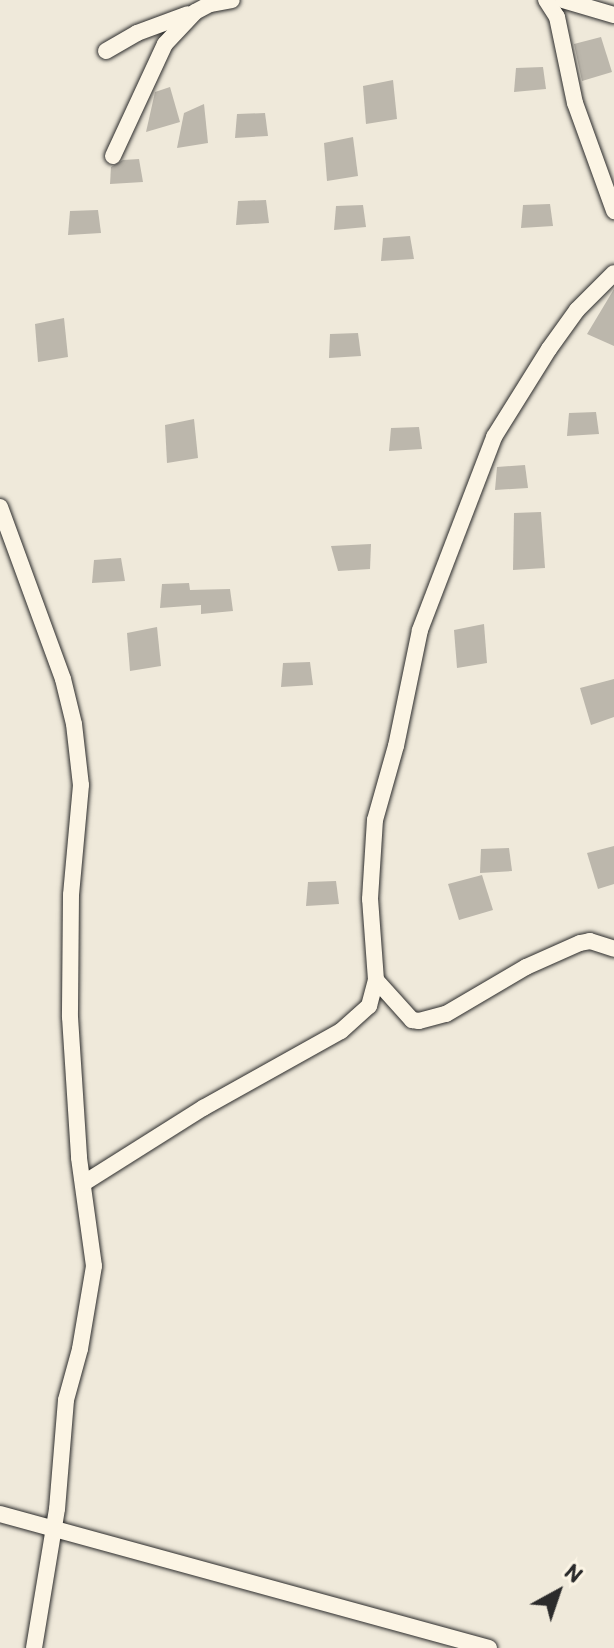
<!DOCTYPE html>
<style>
body{margin:0}
#map{position:relative;width:614px;height:1648px;overflow:hidden;background:#efe9da;font-family:Itim,sans-serif}
div>[style]{position:absolute}
.building>*{inset:0;background:#bcb7ac}
.roads{filter:drop-shadow(0 0 2px #2b2b2b) drop-shadow(0 0 2px #2b2b2b)}
.minor>*{height:16px;margin:-8px;padding:0 8px;transform-origin:8px;border-radius:8px;background:#fcf5e5}
span{translate:-50% -50%;white-space:nowrap;text-align:center;line-height:1.15;-webkit-text-stroke:8px #fcf5e5;paint-order:stroke}
.north{position:absolute;left:518px;top:1552px;width:80px;height:80px;-webkit-text-stroke:6px #fcf5e5;paint-order:stroke;rotate:40deg;font-size:22px;font-weight:700;line-height:32px;text-align:center;color:#2b2b2b}
.north::after{content:'';display:block;margin:auto;width:28px;height:36px;background:#2b2b2b;clip-path:polygon(50% 0,100% 100%,50% 72%,0 100%)}
</style>
<div id="map">
<div class="building">
<i style="clip-path:polygon(601px 37px,612px 72px,582px 81px,574px 44px)"></i>
<i style="clip-path:polygon(543px 67px,546px 89px,514px 92px,516px 68px)"></i>
<i style="clip-path:polygon(393px 80px,397px 119px,366px 124px,363px 86px)"></i>
<i style="clip-path:polygon(170px 87px,180px 122px,146px 132px,155px 92px)"></i>
<i style="clip-path:polygon(204px 104px,208px 143px,177px 148px,184px 113px)"></i>
<i style="clip-path:polygon(265px 113px,268px 136px,235px 138px,237px 114px)"></i>
<i style="clip-path:polygon(353px 137px,358px 176px,327px 181px,324px 143px)"></i>
<i style="clip-path:polygon(139px 159px,143px 182px,110px 184px,111px 167px,123px 160px)"></i>
<i style="clip-path:polygon(266px 200px,269px 223px,236px 225px,238px 201px)"></i>
<i style="clip-path:polygon(550px 204px,553px 226px,521px 228px,523px 205px)"></i>
<i style="clip-path:polygon(363px 205px,366px 227px,334px 230px,336px 206px)"></i>
<i style="clip-path:polygon(98px 210px,101px 233px,68px 235px,70px 211px)"></i>
<i style="clip-path:polygon(410px 236px,414px 259px,381px 261px,383px 238px)"></i>
<i style="clip-path:polygon(614px 289px,614px 346px,587px 334px)"></i>
<i style="clip-path:polygon(64px 318px,68px 357px,38px 362px,35px 324px)"></i>
<i style="clip-path:polygon(358px 333px,361px 356px,329px 358px,330px 334px)"></i>
<i style="clip-path:polygon(596px 412px,599px 434px,567px 436px,569px 413px)"></i>
<i style="clip-path:polygon(194px 419px,198px 458px,167px 463px,165px 425px)"></i>
<i style="clip-path:polygon(419px 427px,422px 449px,389px 451px,391px 428px)"></i>
<i style="clip-path:polygon(525px 465px,528px 488px,495px 490px,497px 467px)"></i>
<i style="clip-path:polygon(541px 512px,545px 568px,513px 570px,514px 513px)"></i>
<i style="clip-path:polygon(371px 544px,370px 569px,338px 571px,331px 546px)"></i>
<i style="clip-path:polygon(121px 558px,125px 581px,92px 583px,94px 560px)"></i>
<i style="clip-path:polygon(189px 583px,190px 590px,230px 589px,233px 611px,201px 614px,201px 605px,160px 608px,162px 584px)"></i>
<i style="clip-path:polygon(484px 624px,487px 663px,457px 668px,454px 630px)"></i>
<i style="clip-path:polygon(157px 627px,161px 666px,130px 671px,127px 633px)"></i>
<i style="clip-path:polygon(310px 662px,313px 685px,281px 687px,283px 663px)"></i>
<i style="clip-path:polygon(614px 679px,614px 717px,591px 725px,580px 688px)"></i>
<i style="clip-path:polygon(614px 846px,614px 884px,598px 889px,587px 853px)"></i>
<i style="clip-path:polygon(509px 848px,512px 871px,480px 873px,481px 849px)"></i>
<i style="clip-path:polygon(482px 875px,493px 910px,459px 920px,448px 884px)"></i>
<i style="clip-path:polygon(336px 881px,339px 904px,306px 906px,308px 882px)"></i>
</div>
<div class="roads">
<div class="minor">
<i style="left:546px;top:0;width:20px;rotate:57deg"></i>
<i style="left:557px;top:17px;width:88px;rotate:78.2deg"></i>
<i style="left:575px;top:103px;width:115px;rotate:70.1deg"></i>
<i style="left:563px;top:0;width:53px;rotate:16.4deg"></i>
<i style="left:106px;top:51px;width:36px;rotate:-30deg"></i>
<i style="left:137px;top:33px;width:54px;rotate:-20.4deg"></i>
<i style="left:113px;top:156px;width:123px;rotate:-65.1deg"></i>
<i style="left:165px;top:44px;width:44px;rotate:-46.8deg"></i>
<i style="left:195px;top:12px;width:17px;rotate:-28deg"></i>
<i style="left:210px;top:4px;width:22px;rotate:-10deg"></i>
<i style="left:0;top:507px;width:183px;rotate:69.9deg"></i>
<i style="left:63px;top:679px;width:46px;rotate:76.3deg"></i>
<i style="left:74px;top:724px;width:61px;rotate:83.5deg"></i>
<i style="left:81px;top:785px;width:110px;rotate:95.2deg"></i>
<i style="left:71px;top:895px;width:122px;rotate:90.5deg"></i>
<i style="left:70px;top:1017px;width:141px;rotate:86.3deg"></i>
<i style="left:79px;top:1158px;width:109px;rotate:82.1deg"></i>
<i style="left:94px;top:1266px;width:84px;rotate:99.6deg"></i>
<i style="left:80px;top:1349px;width:53px;rotate:105.4deg"></i>
<i style="left:66px;top:1400px;width:109px;rotate:94.7deg"></i>
<i style="left:57px;top:1509px;width:141px;rotate:99.4deg"></i>
<i style="left:376px;top:980px;width:54px;rotate:48deg"></i>
<i style="left:412px;top:1020px;width:7px;rotate:8deg"></i>
<i style="left:419px;top:1021px;width:28px;rotate:-15deg"></i>
<i style="left:446px;top:1014px;width:93px;rotate:-30.4deg"></i>
<i style="left:526px;top:967px;width:59px;rotate:-24deg"></i>
<i style="left:580px;top:943px;width:10px;rotate:-11deg"></i>
<i style="left:590px;top:941px;width:25px;rotate:18deg"></i>
<i style="left:84px;top:1183px;width:141px;rotate:-32.2deg"></i>
<i style="left:203px;top:1108px;width:158px;rotate:-29.2deg"></i>
<i style="left:341px;top:1031px;width:38px;rotate:-42deg"></i>
<i style="left:369px;top:1006px;width:27px;rotate:-75deg"></i>
<i style="left:376px;top:980px;width:81px;rotate:-94.2deg"></i>
<i style="left:370px;top:899px;width:79px;rotate:-86.4deg"></i>
<i style="left:375px;top:820px;width:77px;rotate:-74.2deg"></i>
<i style="left:396px;top:746px;width:118px;rotate:-78.3deg"></i>
<i style="left:420px;top:630px;width:207px;rotate:-69deg"></i>
<i style="left:494px;top:437px;width:104px;rotate:-58deg"></i>
<i style="left:549px;top:349px;width:48px;rotate:-54.3deg"></i>
<i style="left:577px;top:310px;width:52px;rotate:-45deg"></i>
<i style="left:0;top:1514px;width:507px;rotate:15.32deg"></i>
</div>
</div>
<div class="north">N</div>
</div>
